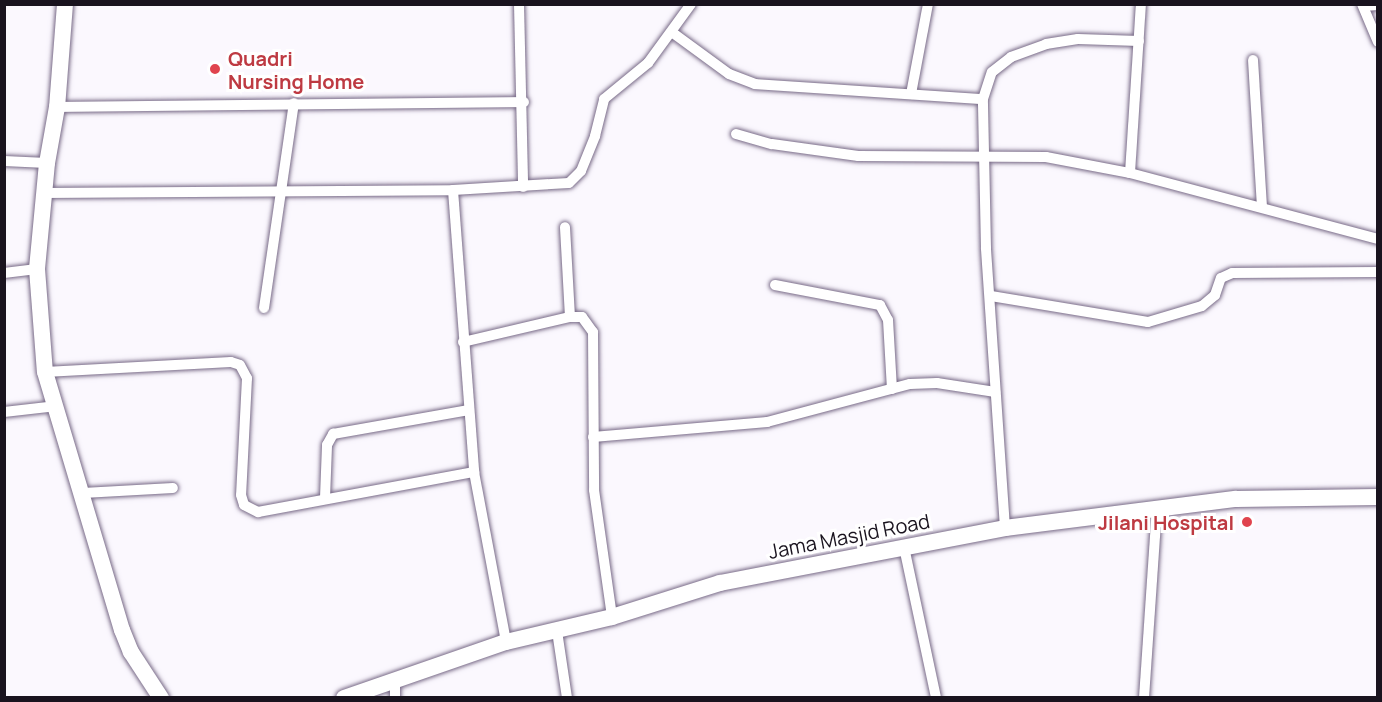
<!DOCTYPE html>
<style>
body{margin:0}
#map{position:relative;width:1382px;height:702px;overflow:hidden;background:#fbf8fe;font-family:Manrope,sans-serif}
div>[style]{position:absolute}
.roads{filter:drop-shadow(0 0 2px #786a87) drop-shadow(0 0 2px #786a87)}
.street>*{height:10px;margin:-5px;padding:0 5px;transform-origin:5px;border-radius:5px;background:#fff}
.secondary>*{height:16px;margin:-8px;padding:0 8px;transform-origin:8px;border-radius:8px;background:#fff}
.dots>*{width:16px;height:16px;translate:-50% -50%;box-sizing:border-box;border:3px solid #fff;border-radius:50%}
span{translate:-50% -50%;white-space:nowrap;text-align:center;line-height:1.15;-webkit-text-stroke:6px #fff;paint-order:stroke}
.health-label{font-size:20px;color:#be3a42;font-weight:700}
.left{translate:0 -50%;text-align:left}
.right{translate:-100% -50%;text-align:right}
.street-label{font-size:20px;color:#19131e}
.frame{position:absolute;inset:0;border:6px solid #19131e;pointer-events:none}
</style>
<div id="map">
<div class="roads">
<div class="street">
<i style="left:519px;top:4px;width:183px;rotate:88.7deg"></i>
<i style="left:1362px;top:4px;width:41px;rotate:67.2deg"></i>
<i style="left:1364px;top:6px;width:14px;rotate:-4deg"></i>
<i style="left:673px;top:33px;width:69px;rotate:36.2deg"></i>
<i style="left:729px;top:74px;width:28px;rotate:21deg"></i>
<i style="left:755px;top:84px;width:228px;rotate:3.8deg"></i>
<i style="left:1253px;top:60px;width:146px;rotate:86.5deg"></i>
<i style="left:911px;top:94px;width:92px;rotate:-79.3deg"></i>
<i style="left:57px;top:107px;width:467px;rotate:-0.6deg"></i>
<i style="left:736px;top:134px;width:37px;rotate:16deg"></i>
<i style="left:772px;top:144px;width:87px;rotate:7.9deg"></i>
<i style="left:858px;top:156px;width:188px;rotate:0.3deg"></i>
<i style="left:1046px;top:157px;width:86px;rotate:10.8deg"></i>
<i style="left:1130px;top:173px;width:257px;rotate:14.9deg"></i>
<i style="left:4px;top:161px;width:43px;rotate:2.7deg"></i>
<i style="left:1130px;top:173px;width:169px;rotate:-86.3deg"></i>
<i style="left:453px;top:190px;width:283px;rotate:85.7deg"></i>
<i style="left:474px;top:472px;width:173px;rotate:79.3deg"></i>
<i style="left:43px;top:193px;width:410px;rotate:-0.4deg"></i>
<i style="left:453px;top:190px;width:116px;rotate:-3.5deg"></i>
<i style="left:569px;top:183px;width:17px;rotate:-45deg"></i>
<i style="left:581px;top:171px;width:38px;rotate:-68deg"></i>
<i style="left:595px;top:136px;width:38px;rotate:-76deg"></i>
<i style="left:604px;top:99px;width:57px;rotate:-39.3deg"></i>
<i style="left:648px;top:63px;width:73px;rotate:-53.9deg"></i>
<i style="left:4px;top:273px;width:33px;rotate:-7deg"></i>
<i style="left:775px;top:285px;width:107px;rotate:10.8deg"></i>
<i style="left:880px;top:305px;width:17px;rotate:62deg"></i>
<i style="left:888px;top:320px;width:69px;rotate:86.7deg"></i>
<i style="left:991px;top:296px;width:159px;rotate:9.4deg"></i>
<i style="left:1148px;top:322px;width:56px;rotate:-16.5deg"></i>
<i style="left:1202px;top:306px;width:17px;rotate:-40deg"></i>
<i style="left:1215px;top:295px;width:18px;rotate:-71deg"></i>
<i style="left:1221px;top:278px;width:12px;rotate:-24deg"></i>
<i style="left:1232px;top:273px;width:146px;rotate:-0.4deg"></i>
<i style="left:264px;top:308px;width:207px;rotate:-81.7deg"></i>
<i style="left:570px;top:317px;width:12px"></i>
<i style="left:582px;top:317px;width:19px;rotate:54deg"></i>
<i style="left:593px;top:332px;width:158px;rotate:89.6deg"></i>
<i style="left:594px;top:490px;width:128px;rotate:81.9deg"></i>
<i style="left:463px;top:342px;width:110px;rotate:-13.2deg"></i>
<i style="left:570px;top:317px;width:90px;rotate:-93.2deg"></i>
<i style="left:45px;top:372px;width:186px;rotate:-3.1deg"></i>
<i style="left:231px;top:362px;width:9px;rotate:18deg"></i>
<i style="left:240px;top:365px;width:15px;rotate:62deg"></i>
<i style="left:247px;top:378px;width:117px;rotate:92.9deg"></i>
<i style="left:241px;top:495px;width:10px;rotate:73deg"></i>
<i style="left:244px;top:505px;width:16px;rotate:27deg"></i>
<i style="left:258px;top:512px;width:220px;rotate:-10.5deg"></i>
<i style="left:4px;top:412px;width:53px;rotate:-6.5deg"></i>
<i style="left:593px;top:437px;width:175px;rotate:-4.9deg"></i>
<i style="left:767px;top:422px;width:148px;rotate:-14.9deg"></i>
<i style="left:910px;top:384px;width:27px;rotate:-2deg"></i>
<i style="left:937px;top:383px;width:59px;rotate:8.8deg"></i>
<i style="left:83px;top:493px;width:90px;rotate:-3.2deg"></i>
<i style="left:325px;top:498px;width:53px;rotate:-87.8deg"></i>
<i style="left:327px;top:445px;width:13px;rotate:-61deg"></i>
<i style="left:333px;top:434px;width:138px;rotate:-10deg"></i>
<i style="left:1005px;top:528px;width:281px;rotate:-93.9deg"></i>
<i style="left:986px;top:248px;width:149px;rotate:-91.2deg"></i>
<i style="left:983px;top:99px;width:28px;rotate:-72deg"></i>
<i style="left:992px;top:72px;width:24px;rotate:-38deg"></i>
<i style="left:1011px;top:57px;width:37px;rotate:-20deg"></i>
<i style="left:1046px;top:44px;width:32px;rotate:-9deg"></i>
<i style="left:1078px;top:39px;width:61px;rotate:1.9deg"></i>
<i style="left:904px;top:547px;width:154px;rotate:78deg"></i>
<i style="left:557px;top:631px;width:68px;rotate:81.5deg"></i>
<i style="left:395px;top:698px;width:19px;rotate:-90deg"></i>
<i style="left:1144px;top:698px;width:189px;rotate:-86.1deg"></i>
</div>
<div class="secondary">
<i style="left:65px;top:4px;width:103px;rotate:94.4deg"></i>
<i style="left:57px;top:107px;width:57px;rotate:100.1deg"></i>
<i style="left:47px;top:163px;width:106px;rotate:95.4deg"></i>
<i style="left:37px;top:269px;width:103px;rotate:85.6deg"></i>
<i style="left:45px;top:372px;width:269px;rotate:73.4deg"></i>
<i style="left:122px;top:630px;width:24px;rotate:68deg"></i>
<i style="left:131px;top:652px;width:55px;rotate:56.9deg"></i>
<i style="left:344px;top:698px;width:171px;rotate:-19.1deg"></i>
<i style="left:506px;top:642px;width:109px;rotate:-13.3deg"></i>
<i style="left:612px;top:617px;width:113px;rotate:-17.5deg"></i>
<i style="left:720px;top:583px;width:290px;rotate:-10.9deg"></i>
<i style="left:1005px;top:528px;width:233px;rotate:-7.2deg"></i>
<i style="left:1236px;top:499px;width:142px;rotate:-0.8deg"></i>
</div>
</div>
<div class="dots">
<i style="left:215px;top:69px;background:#e0444e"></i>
<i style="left:1247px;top:522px;background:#e0444e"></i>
</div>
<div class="health-label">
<span class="left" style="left:228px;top:70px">Quadri<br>Nursing Home</span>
<span class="right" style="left:1234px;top:522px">Jilani Hospital</span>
</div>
<div class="street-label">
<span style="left:849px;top:536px;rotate:-11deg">Jama Masjid Road</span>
</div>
<div class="frame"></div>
</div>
